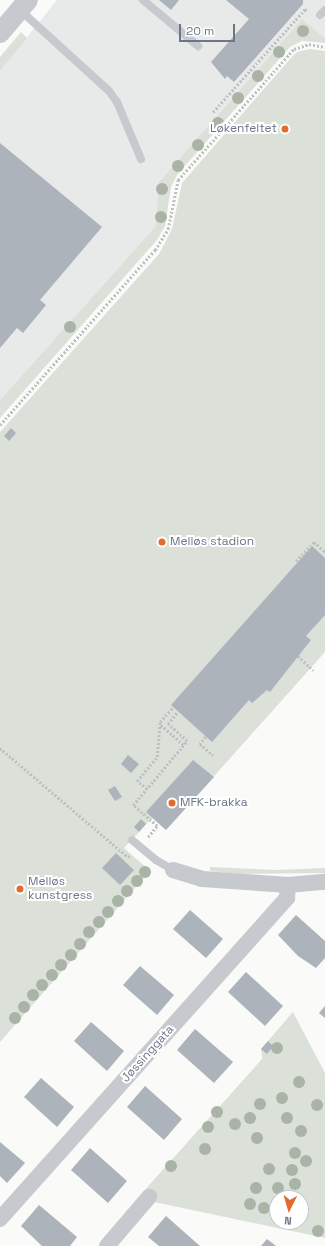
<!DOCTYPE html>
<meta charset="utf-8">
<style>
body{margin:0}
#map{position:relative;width:325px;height:1246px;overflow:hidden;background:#fafaf8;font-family:"Space Grotesk",sans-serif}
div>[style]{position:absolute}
.built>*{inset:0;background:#e8e9e9}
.green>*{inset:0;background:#dbe1d9}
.building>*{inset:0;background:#acb3ba}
.path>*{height:2.5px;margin-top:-1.25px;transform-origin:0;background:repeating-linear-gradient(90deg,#bdc0c3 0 2px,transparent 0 4px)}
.service>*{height:8px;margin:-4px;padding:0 4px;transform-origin:4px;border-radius:4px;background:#c6c9cd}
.minor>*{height:16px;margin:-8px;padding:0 8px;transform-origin:8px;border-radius:8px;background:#c6c9cd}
.tertiary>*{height:20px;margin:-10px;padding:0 10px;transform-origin:10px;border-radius:10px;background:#c6c9cd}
.trees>*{width:12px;height:12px;margin:-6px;border-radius:50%;background:#a9b4a7}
.dots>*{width:11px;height:11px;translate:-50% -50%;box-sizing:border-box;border:2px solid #fff;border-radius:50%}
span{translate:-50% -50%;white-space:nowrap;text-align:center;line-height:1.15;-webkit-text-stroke:4px #fff;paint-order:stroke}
.poi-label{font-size:12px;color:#697788}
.right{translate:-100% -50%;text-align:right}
.left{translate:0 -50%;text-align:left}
.street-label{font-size:12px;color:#697788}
.north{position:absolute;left:269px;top:1190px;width:40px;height:40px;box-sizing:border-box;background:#fff;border:1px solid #c3c9cf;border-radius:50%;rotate:185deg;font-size:11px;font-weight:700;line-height:16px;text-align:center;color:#697788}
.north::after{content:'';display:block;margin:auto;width:14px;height:18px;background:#e26b2f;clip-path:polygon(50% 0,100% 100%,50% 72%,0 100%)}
.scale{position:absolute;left:179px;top:24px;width:56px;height:18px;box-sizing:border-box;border:2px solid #697788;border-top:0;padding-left:5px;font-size:12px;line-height:14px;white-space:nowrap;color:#697788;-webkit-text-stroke:3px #fff;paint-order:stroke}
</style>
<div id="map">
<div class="built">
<i style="clip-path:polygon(57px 0,325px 0,325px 38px,302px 19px,159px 182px,155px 227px,0 400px,0 71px)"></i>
</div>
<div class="green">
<i style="clip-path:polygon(302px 19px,325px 38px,325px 43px,302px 41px,290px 47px,177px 175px,171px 187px,165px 226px,157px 240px,0 418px,0 400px,155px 227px,159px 182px)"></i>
<i style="clip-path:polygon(21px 32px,27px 38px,0 71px,0 57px)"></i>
<i style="clip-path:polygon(310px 49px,325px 51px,325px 652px,166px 830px,152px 818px,124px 848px,150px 871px,0 1042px,0 432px,159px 254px,172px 229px,182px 183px,290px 59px,297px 52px)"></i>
<i style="clip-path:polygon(210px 867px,277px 870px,325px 868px,325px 873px,236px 874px,210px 871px)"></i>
<i style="clip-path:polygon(evenodd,293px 1012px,325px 1073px,325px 1238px,154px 1202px,143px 1192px,262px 1059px,261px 1049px,293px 1012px,277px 1198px,301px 1198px,301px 1222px,277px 1222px,277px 1198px)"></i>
</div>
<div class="building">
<i style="clip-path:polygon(159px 0,179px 0,171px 10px)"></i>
<i style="clip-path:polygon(226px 0,303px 0,303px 4px,234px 82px,227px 76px,225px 79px,211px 62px,249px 19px)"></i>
<i style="clip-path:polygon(0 143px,102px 227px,40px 300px,46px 305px,23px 333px,17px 328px,0 348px)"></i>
<i style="clip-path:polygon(11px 428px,16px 433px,9px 441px,4px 436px)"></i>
<i style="clip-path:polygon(312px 546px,325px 558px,325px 615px,306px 636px,311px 640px,270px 692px,267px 690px,252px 703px,249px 700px,212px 742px,171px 705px)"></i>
<i style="clip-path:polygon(128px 755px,139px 764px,131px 773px,121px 764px)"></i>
<i style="clip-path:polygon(193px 760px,214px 777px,166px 830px,146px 812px)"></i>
<i style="clip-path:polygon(115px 786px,122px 797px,115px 801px,108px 790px)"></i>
<i style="clip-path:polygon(141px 819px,146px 824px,139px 832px,134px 827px)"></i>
<i style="clip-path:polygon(116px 853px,134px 870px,120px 885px,102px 868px)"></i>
<i style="clip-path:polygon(190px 910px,223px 939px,206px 958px,173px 929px)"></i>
<i style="clip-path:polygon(296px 915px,325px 941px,325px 958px,316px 968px,298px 956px,278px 935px)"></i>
<i style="clip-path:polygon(140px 966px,174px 995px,157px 1015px,123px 985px)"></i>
<i style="clip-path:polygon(246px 972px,283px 1006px,265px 1026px,228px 992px)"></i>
<i style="clip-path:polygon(325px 1006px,325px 1018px,319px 1013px)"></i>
<i style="clip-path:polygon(91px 1022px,124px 1051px,107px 1071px,74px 1041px)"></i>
<i style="clip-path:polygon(195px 1029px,233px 1062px,214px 1083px,177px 1050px)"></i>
<i style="clip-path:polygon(268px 1041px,273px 1046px,267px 1054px,261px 1049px)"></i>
<i style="clip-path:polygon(41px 1078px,74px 1107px,57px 1127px,24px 1097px)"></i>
<i style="clip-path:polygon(145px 1086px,182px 1119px,164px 1140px,127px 1107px)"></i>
<i style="clip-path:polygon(0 1142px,25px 1163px,7px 1183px,0 1176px)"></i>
<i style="clip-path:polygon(90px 1148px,127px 1181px,108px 1203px,71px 1170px)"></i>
<i style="clip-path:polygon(39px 1205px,77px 1237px,70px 1246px,42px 1246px,21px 1226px)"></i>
<i style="clip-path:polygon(166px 1216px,200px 1246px,159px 1246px,148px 1237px)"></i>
<i style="clip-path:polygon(267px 1239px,276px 1246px,261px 1246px)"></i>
</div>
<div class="path">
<i style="left:213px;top:112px;width:138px;rotate:-48.2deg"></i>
<i style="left:305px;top:9px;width:4px;rotate:34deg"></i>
<i style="left:0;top:425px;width:234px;rotate:-48.5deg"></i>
<i style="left:155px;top:250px;width:25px;rotate:-58deg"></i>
<i style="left:168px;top:229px;width:50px;rotate:-78.5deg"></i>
<i style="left:178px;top:180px;width:175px;rotate:-48.5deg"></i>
<i style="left:294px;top:49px;width:16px;rotate:-18deg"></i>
<i style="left:309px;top:44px;width:16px;rotate:11deg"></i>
<i style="left:296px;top:561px;width:26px;rotate:-47deg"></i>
<i style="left:314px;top:542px;width:15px;rotate:42deg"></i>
<i style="left:298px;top:656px;width:21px;rotate:43deg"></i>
<i style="left:161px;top:725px;width:30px;rotate:41deg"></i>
<i style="left:206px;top:737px;width:9px;rotate:131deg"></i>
<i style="left:200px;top:744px;width:17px;rotate:40deg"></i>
<i style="left:0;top:748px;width:168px;rotate:40.4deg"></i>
<i style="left:128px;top:857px;width:3px;rotate:-45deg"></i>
<i style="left:147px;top:789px;width:13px;rotate:-141deg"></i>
<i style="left:137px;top:781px;width:31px;rotate:-50deg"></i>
<i style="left:157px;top:757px;width:35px;rotate:-85deg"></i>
<i style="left:160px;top:722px;width:20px;rotate:-49deg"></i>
<i style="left:148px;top:837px;width:14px;rotate:-51deg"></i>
<i style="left:157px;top:826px;width:32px;rotate:-139deg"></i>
<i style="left:133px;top:805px;width:84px;rotate:-49.8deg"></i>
<i style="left:187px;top:741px;width:25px;rotate:-138deg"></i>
<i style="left:168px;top:724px;width:16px;rotate:-52deg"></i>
</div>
<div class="service">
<i style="left:143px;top:0;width:72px;rotate:39.9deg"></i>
<i style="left:20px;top:10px;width:120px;rotate:42.3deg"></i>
<i style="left:109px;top:91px;width:14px;rotate:54deg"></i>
<i style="left:117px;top:102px;width:62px;rotate:67.2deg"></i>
<i style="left:320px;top:15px;width:7px;rotate:-45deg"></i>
<i style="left:132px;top:840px;width:31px;rotate:40deg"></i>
<i style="left:156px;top:860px;width:20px;rotate:30deg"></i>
</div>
<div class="minor">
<i style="left:173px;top:870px;width:30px;rotate:17deg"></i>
<i style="left:202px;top:879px;width:86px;rotate:4deg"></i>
<i style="left:288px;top:885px;width:37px;rotate:-5deg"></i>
<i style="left:0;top:1219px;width:431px;rotate:-48.2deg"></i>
<i style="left:287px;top:898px;width:13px;rotate:-86deg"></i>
<i style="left:107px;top:1246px;width:65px;rotate:-49.4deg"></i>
</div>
<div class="tertiary">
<i style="left:0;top:33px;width:43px;rotate:-49.7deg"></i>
</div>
<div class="trees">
<i style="left:303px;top:31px"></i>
<i style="left:279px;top:52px"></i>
<i style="left:258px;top:76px"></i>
<i style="left:238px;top:98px"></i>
<i style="left:218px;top:123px"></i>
<i style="left:198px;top:145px"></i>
<i style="left:178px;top:166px"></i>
<i style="left:162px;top:189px"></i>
<i style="left:161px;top:217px"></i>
<i style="left:70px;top:327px"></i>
<i style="left:145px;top:872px"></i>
<i style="left:137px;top:881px"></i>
<i style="left:127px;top:891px"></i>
<i style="left:118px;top:901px"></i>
<i style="left:108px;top:912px"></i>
<i style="left:99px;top:922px"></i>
<i style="left:89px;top:932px"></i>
<i style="left:80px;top:944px"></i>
<i style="left:71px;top:955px"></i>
<i style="left:61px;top:965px"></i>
<i style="left:52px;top:975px"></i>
<i style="left:42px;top:985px"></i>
<i style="left:33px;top:995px"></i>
<i style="left:24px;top:1007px"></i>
<i style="left:15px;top:1018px"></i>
<i style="left:277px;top:1048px"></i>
<i style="left:299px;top:1082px"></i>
<i style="left:282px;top:1098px"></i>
<i style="left:260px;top:1104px"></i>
<i style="left:317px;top:1105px"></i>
<i style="left:217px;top:1112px"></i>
<i style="left:250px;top:1118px"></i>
<i style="left:287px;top:1118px"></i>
<i style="left:235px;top:1124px"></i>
<i style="left:208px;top:1127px"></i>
<i style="left:301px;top:1131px"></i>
<i style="left:257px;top:1138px"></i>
<i style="left:205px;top:1149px"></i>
<i style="left:295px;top:1153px"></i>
<i style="left:306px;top:1161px"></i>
<i style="left:171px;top:1166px"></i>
<i style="left:269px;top:1169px"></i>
<i style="left:292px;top:1170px"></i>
<i style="left:295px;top:1184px"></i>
<i style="left:256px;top:1188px"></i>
<i style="left:278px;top:1188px"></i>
<i style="left:250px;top:1204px"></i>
<i style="left:264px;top:1208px"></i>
<i style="left:318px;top:1231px"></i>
</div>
<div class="dots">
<i style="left:285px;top:129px;background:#e26b2f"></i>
<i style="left:162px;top:542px;background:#e26b2f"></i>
<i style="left:172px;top:803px;background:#e26b2f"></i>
<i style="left:20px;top:889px;background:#e26b2f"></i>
</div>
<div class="poi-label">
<span class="right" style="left:277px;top:129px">Løkenfeltet</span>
<span class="left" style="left:170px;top:542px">Melløs stadion</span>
<span class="left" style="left:180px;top:803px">MFK-brakka</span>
<span class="left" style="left:28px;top:889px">Melløs<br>kunstgress</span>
</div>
<div class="street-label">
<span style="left:148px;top:1054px;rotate:-48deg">Jøssinggata</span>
</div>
<div class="north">N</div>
<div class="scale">20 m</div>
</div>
